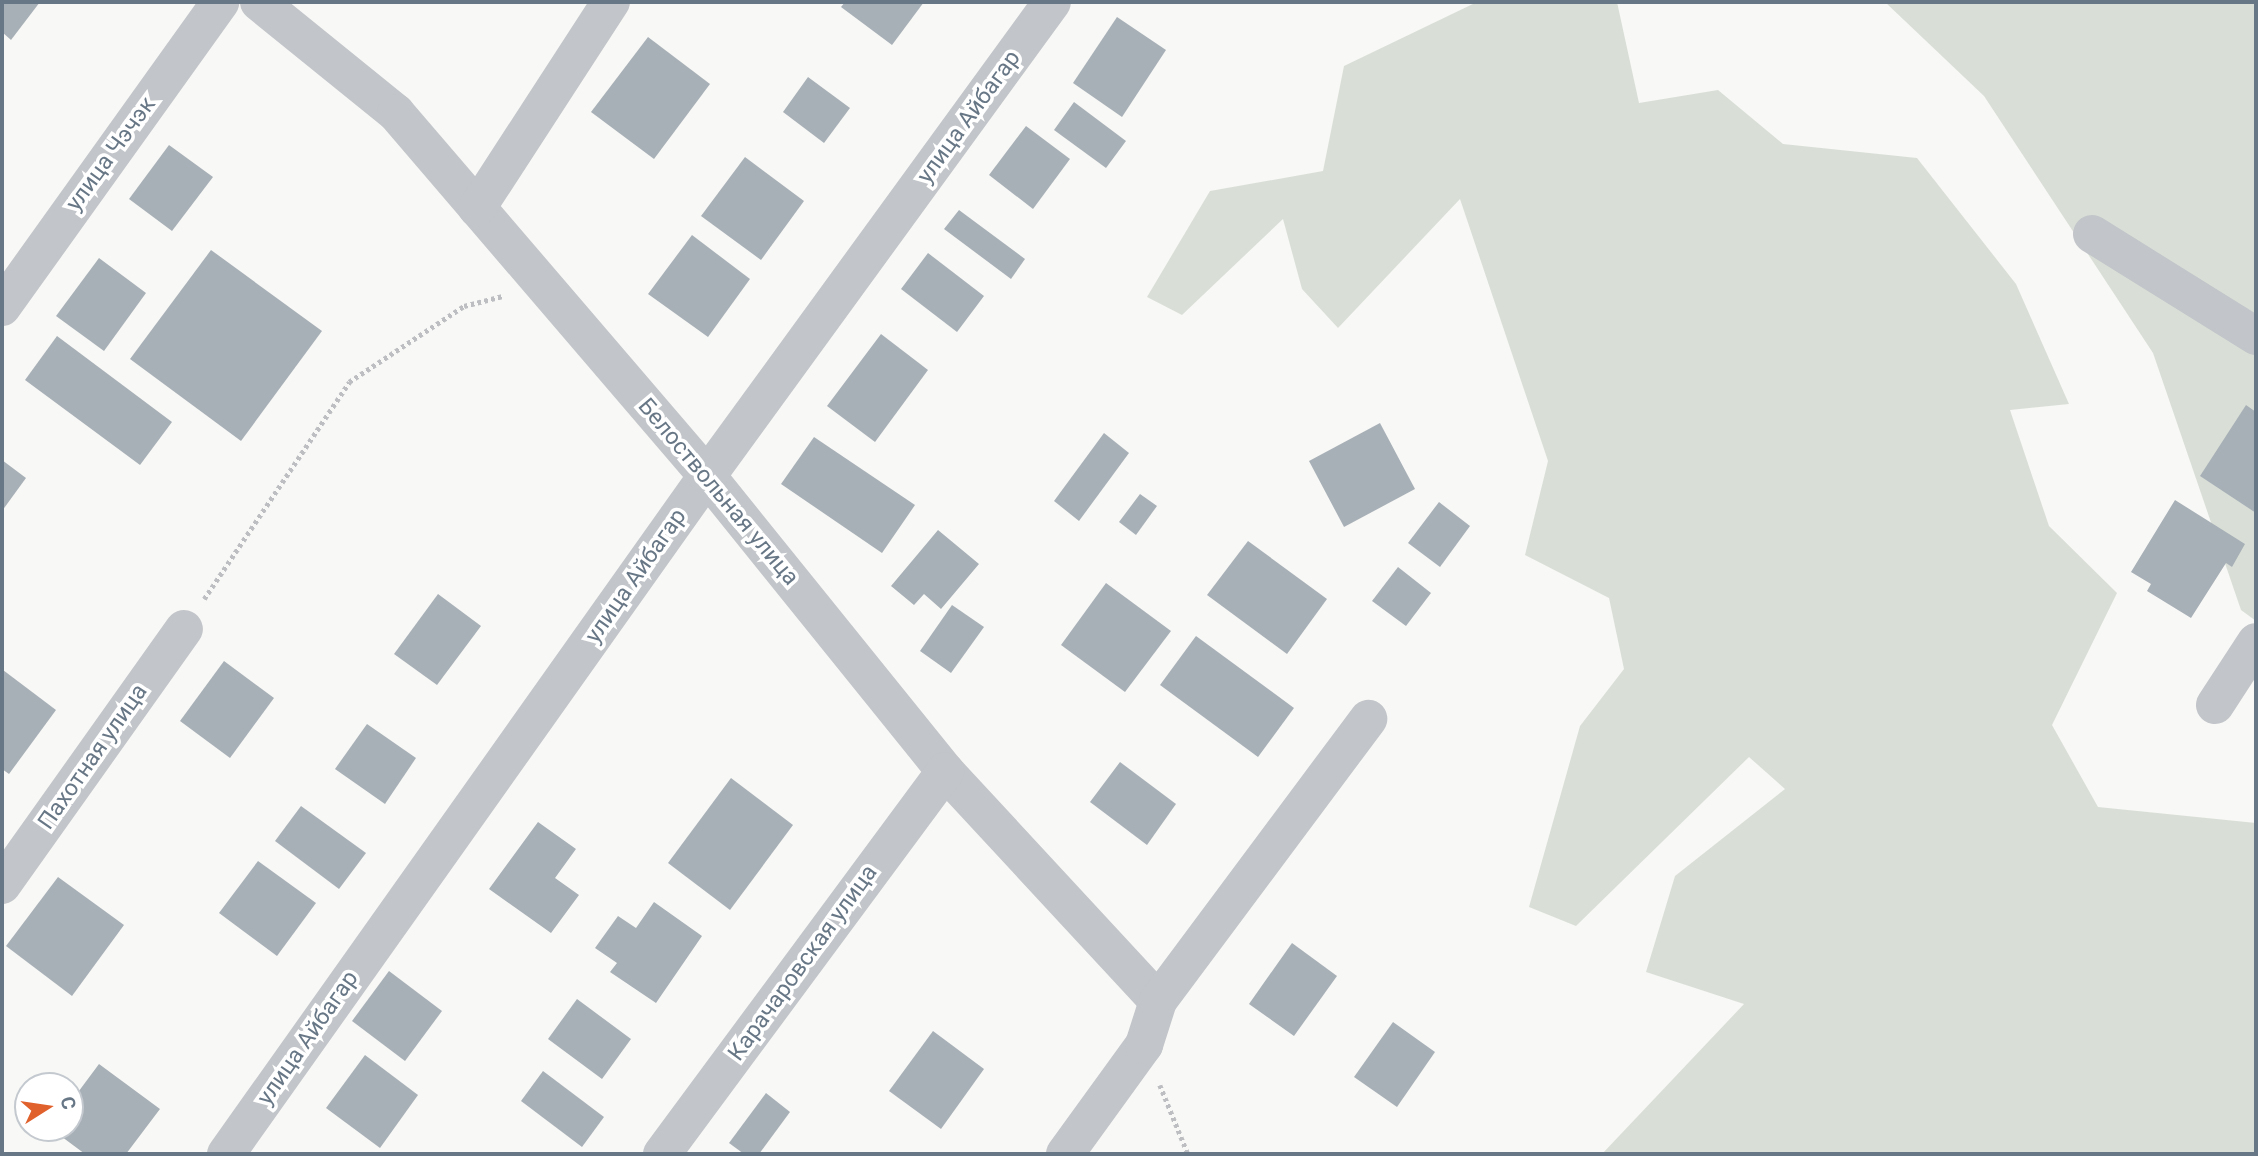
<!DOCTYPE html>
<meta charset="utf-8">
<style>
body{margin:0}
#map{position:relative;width:2258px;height:1156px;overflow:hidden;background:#f8f8f6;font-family:Roboto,sans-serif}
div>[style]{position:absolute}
.green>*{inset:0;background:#d9dfd7}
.building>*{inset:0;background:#a8b0b7}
.path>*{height:4.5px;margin-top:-2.25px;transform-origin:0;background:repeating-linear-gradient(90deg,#bcbec1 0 3.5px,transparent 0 7px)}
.minor>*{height:38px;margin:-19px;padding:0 19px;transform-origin:19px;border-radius:19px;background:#c2c5c9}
span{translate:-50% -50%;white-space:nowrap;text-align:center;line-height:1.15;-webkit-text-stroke:7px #fff;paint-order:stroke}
.street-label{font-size:23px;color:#687786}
.frame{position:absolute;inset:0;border:4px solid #687786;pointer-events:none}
.north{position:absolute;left:14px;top:1072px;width:70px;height:70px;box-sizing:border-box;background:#fff;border:2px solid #c3c9cf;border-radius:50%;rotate:78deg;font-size:19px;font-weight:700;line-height:28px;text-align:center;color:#687786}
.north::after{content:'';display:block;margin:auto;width:24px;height:32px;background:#e1612d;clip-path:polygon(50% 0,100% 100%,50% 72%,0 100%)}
</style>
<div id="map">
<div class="green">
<i style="clip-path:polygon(1477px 2px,1617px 2px,1639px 103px,1718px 90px,1783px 144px,1917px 158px,2016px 284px,2069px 404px,2010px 410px,2049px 526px,2117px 593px,2052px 725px,2098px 807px,2256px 823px,2256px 1154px,1602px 1154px,1744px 1004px,1646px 972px,1675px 876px,1785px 789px,1749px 757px,1576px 926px,1529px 907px,1580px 726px,1624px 669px,1609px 598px,1525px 555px,1548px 461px,1460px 199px,1338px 328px,1302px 289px,1283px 219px,1182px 315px,1147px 297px,1210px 191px,1323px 171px,1344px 66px)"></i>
<i style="clip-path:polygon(1885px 2px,2256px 2px,2256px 621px,2241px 610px,2153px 353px,1984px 96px)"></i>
</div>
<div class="building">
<i style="clip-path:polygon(2px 2px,40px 2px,11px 40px,2px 32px)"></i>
<i style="clip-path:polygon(845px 2px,924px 2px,892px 45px,841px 7px)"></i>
<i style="clip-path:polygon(1117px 17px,1166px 50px,1122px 117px,1073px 83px)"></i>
<i style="clip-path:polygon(648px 37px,710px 84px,654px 159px,591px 112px)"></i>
<i style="clip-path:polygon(808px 77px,850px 108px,824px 143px,783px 112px)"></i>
<i style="clip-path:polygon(1074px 102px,1126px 141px,1106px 168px,1054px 130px)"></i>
<i style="clip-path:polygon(1026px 126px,1070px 159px,1033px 209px,989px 175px)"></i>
<i style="clip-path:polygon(169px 145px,213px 177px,172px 231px,129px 199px)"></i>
<i style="clip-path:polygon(745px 157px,804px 201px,761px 260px,701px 216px)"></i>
<i style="clip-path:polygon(959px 210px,1025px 259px,1011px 279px,944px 229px)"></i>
<i style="clip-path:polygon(692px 235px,750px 279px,708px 337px,648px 294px)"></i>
<i style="clip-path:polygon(211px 250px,322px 331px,241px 441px,130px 359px)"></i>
<i style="clip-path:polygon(928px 253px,984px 296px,957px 332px,901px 289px)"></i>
<i style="clip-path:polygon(99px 258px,146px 293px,104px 351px,56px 316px)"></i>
<i style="clip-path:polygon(881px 334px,928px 370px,875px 442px,827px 406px)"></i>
<i style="clip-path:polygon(57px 336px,172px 422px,140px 465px,25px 380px)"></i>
<i style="clip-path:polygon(2246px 405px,2256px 412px,2256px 513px,2200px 476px)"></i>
<i style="clip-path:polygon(1380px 423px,1415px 489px,1344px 527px,1309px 461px)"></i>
<i style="clip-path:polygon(1104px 433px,1129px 453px,1079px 521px,1054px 501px)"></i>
<i style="clip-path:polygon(814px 437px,915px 505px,882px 553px,781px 484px)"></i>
<i style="clip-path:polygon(2px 460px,26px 478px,2px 511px)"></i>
<i style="clip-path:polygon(1140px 494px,1157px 506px,1136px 535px,1119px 522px)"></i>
<i style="clip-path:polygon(2175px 500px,2245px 544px,2232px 567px,2226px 563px,2191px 618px,2147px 591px,2151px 584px,2131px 572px)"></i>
<i style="clip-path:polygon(1439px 502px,1470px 526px,1440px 567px,1408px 543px)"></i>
<i style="clip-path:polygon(938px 530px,979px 564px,941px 609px,924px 594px,914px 605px,891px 586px)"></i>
<i style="clip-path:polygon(1248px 541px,1327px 599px,1287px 654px,1207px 595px)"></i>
<i style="clip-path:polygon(1398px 567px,1431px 593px,1406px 626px,1372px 601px)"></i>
<i style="clip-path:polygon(1106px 583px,1171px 631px,1125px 692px,1061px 645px)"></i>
<i style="clip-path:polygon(438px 594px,481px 626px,437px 685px,394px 654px)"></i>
<i style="clip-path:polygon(952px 605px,984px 627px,951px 673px,920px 651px)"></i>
<i style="clip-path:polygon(1196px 636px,1294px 708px,1258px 757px,1160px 685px)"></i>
<i style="clip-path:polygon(224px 661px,274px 698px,230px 758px,180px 721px)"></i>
<i style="clip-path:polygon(3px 670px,56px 710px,9px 774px,2px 769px)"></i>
<i style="clip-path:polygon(367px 724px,416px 758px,385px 804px,335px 769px)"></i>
<i style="clip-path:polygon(1120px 762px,1176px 804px,1147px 845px,1090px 802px)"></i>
<i style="clip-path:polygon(731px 778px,793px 825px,730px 910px,668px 863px)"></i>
<i style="clip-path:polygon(301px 806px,366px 853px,339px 889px,275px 841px)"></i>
<i style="clip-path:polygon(538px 822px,576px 849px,555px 878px,579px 895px,551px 933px,489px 889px)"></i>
<i style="clip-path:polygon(258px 861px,316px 903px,277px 956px,219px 913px)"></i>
<i style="clip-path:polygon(58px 877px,124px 925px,72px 996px,6px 946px)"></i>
<i style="clip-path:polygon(654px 902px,702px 936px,656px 1003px,610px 972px,617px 963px,595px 948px,618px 916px,636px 928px)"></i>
<i style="clip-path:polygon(1292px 943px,1337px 976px,1294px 1036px,1249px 1004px)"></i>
<i style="clip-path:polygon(389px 971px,442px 1011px,405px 1061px,352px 1021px)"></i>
<i style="clip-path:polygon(577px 999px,631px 1039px,602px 1079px,548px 1039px)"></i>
<i style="clip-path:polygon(1393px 1022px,1435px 1052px,1397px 1107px,1354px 1077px)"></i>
<i style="clip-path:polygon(933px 1031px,984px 1069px,941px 1129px,889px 1091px)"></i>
<i style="clip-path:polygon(365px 1055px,418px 1095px,380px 1148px,326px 1108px)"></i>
<i style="clip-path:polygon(99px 1064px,160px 1109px,126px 1154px,85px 1154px,50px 1128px,70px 1128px,70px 1103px)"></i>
<i style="clip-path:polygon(543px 1071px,604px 1117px,582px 1147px,521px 1101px)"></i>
<i style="clip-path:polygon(766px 1093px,790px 1112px,759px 1154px,744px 1154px,729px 1143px)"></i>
</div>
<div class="path">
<i style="left:204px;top:599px;width:261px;rotate:-56.2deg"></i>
<i style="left:349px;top:382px;width:138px;rotate:-33.5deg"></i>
<i style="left:464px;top:306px;width:40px;rotate:-14.4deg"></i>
<i style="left:1160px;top:1085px;width:74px;rotate:67.9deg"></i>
</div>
<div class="minor">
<i style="left:259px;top:2px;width:176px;rotate:39deg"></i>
<i style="left:396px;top:113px;width:478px;rotate:49.4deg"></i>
<i style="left:707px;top:476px;width:379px;rotate:51.1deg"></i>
<i style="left:945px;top:771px;width:313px;rotate:47.2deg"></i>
<i style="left:477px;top:208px;width:246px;rotate:-57deg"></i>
<i style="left:2092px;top:234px;width:193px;rotate:31.9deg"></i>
<i style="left:2px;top:307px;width:375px;rotate:-54.4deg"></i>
<i style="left:2215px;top:705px;width:75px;rotate:-56.9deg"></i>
<i style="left:2px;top:885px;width:314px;rotate:-54.6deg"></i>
<i style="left:226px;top:1154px;width:831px;rotate:-54.65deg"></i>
<i style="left:707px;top:476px;width:586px;rotate:-53.95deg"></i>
<i style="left:662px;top:1154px;width:476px;rotate:-53.5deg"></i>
<i style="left:1065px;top:1154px;width:135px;rotate:-54.1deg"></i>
<i style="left:1144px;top:1045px;width:46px;rotate:-72.3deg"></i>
<i style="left:1158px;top:1001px;width:352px;rotate:-53.3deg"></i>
</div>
<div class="street-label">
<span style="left:969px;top:117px;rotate:-54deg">улица Айбагар</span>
<span style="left:111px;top:154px;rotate:-54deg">улица Чэчэк</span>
<span style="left:718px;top:492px;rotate:50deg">Белоствольная улица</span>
<span style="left:636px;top:576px;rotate:-55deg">улица Айбагар</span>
<span style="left:93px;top:757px;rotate:-55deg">Пахотная улица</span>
<span style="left:803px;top:963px;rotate:-54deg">Карачаровская улица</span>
<span style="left:308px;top:1038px;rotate:-55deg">улица Айбагар</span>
</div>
<div class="frame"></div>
<div class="north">С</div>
</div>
